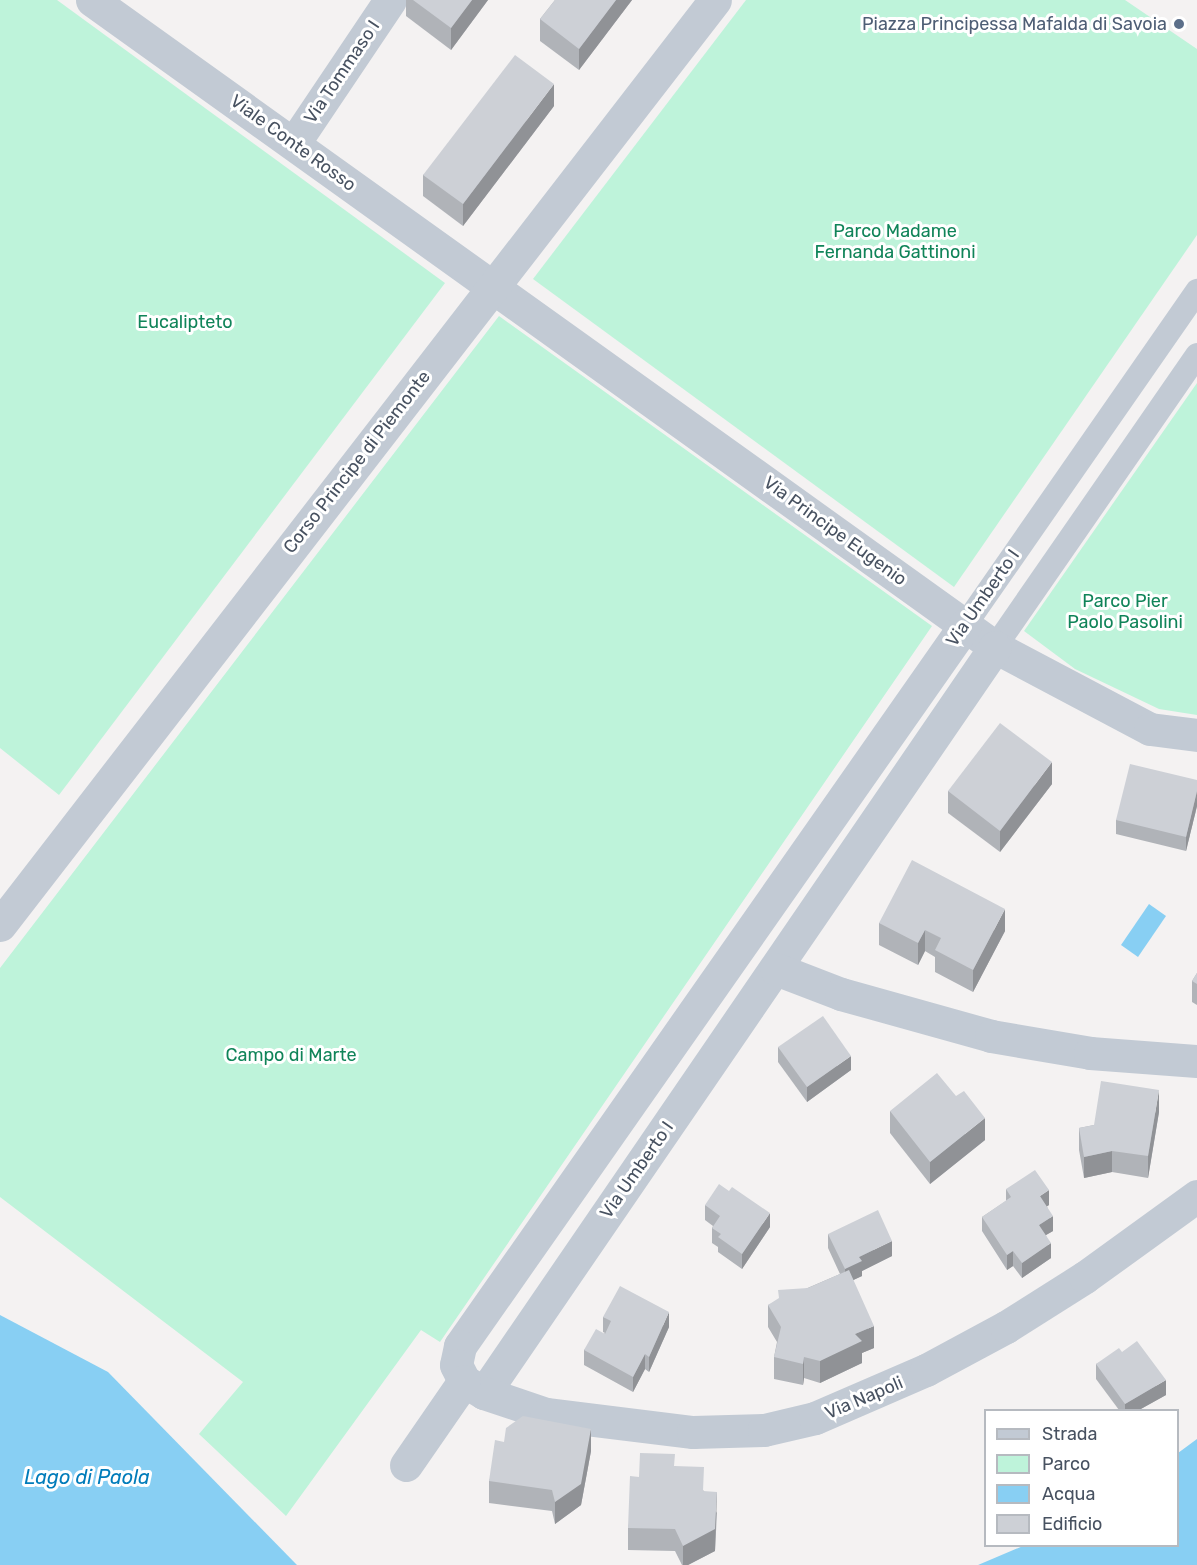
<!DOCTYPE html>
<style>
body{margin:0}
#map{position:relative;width:1197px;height:1565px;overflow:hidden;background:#f4f2f2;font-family:Rubik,sans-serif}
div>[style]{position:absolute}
.green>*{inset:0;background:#bef3da}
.water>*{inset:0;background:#88cff3}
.pedestrian>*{height:24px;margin:-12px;padding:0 12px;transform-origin:12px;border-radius:12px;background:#c2cad4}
.minor>*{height:33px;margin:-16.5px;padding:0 16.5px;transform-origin:16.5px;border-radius:16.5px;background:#c2cad4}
.tertiary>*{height:33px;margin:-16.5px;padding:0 16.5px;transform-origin:16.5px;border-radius:16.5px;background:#c2cad4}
.wall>*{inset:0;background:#b0b3b8}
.shaded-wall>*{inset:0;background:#909296}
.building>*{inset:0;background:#cdd0d6}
.dots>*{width:16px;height:16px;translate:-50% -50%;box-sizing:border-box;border:3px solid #fff;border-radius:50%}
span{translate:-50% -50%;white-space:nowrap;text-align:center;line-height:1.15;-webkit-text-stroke:6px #fff;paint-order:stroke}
.service-label{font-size:18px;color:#4e5e75}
.right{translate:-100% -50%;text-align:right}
.street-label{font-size:18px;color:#485261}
.park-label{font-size:18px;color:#108459}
.water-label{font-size:20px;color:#017cba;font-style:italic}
.legend{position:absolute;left:984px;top:1409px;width:195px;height:138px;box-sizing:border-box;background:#fff;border:2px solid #b6bac0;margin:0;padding:8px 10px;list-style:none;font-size:18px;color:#485261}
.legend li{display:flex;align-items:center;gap:12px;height:30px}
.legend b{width:30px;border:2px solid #b6bac0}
</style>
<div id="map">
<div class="green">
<i style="clip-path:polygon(0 0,57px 0,445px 283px,59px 795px,0 748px)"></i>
<i style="clip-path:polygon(746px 0,1125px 0,1197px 49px,1197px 235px,954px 587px,533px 279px)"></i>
<i style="clip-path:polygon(499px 316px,932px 626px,440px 1342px,421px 1330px,286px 1516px,199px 1434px,243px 1382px,0 1197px,0 968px)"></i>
<i style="clip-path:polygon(1197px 383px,1197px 715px,1159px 709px,1075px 669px,1024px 631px)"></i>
</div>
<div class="water">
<i style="clip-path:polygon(1149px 904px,1166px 916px,1138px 957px,1121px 945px)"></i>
<i style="clip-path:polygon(0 1315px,108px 1372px,297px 1565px,0 1565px)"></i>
<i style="clip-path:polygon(1197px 1439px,1197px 1565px,978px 1565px,1023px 1546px,1178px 1546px,1178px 1453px)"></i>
</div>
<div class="pedestrian">
<i style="left:965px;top:625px;width:407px;rotate:-55.2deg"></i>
<i style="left:995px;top:647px;width:355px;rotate:-55.3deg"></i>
</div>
<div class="minor">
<i style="left:92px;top:0;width:1111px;rotate:35.62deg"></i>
<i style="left:995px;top:647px;width:175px;rotate:27.9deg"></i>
<i style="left:1150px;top:729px;width:47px;rotate:7.3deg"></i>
<i style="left:294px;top:143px;width:172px;rotate:-56.1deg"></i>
<i style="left:965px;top:625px;width:880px;rotate:125.01deg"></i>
<i style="left:460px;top:1346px;width:19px;rotate:102deg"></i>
<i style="left:456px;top:1365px;width:18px;rotate:63deg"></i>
<i style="left:464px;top:1381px;width:23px;rotate:31deg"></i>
<i style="left:484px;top:1393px;width:904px;rotate:-55.59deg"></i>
<i style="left:776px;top:969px;width:70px;rotate:21deg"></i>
<i style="left:841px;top:994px;width:156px;rotate:15.6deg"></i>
<i style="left:991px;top:1036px;width:100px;rotate:9.7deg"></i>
<i style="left:1090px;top:1053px;width:107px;rotate:4.3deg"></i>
<i style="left:484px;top:1393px;width:65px;rotate:18.7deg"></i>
<i style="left:546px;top:1414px;width:148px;rotate:7deg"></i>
<i style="left:693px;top:1432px;width:71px;rotate:-1.6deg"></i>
<i style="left:764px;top:1430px;width:52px;rotate:-13.2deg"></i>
<i style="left:815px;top:1418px;width:121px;rotate:-23.4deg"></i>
<i style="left:926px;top:1370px;width:91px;rotate:-28.3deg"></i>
<i style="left:1006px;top:1327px;width:93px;rotate:-32.3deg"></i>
<i style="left:1085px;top:1277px;width:138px;rotate:-35.9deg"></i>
<i style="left:406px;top:1465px;width:102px;rotate:-55.4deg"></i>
</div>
<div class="tertiary">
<i style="left:0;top:925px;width:1169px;rotate:-52.3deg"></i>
</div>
<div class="wall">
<i style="clip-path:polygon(406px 0,488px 0,451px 50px,406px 16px)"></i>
<i style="clip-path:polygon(555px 0,632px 0,579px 70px,540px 41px,540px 19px)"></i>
<i style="clip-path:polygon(554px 106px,463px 226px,423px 196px,423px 175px)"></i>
<i style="clip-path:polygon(1197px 780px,1197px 806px,1186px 851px,1116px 834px,1116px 820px)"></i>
<i style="clip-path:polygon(1052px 784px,1000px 852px,948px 813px,948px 791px)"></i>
<i style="clip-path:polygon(879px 923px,1005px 931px,973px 992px,935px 972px,935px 957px,925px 951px,918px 965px,879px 945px)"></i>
<i style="clip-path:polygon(1197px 973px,1197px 1005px,1192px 1002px,1192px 981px)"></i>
<i style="clip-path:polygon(778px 1047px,851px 1070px,807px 1102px,778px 1062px)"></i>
<i style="clip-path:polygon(890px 1111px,985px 1140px,930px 1184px,890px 1133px)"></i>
<i style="clip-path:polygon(1159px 1112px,1148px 1178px,1112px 1172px,1084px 1178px,1079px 1150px,1079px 1128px)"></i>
<i style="clip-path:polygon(1006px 1189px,1049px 1205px,1047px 1206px,1053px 1231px,1046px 1235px,1051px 1258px,1022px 1278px,1013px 1266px,1007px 1270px,982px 1231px,982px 1217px,1006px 1201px)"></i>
<i style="clip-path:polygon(705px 1205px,770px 1227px,742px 1269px,718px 1252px,718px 1247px,712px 1243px,712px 1228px,713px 1226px,705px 1220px)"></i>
<i style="clip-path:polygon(828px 1234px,892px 1256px,862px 1271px,862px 1276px,853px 1280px,874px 1348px,862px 1353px,862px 1363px,820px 1383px,804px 1378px,803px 1385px,774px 1379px,774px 1357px,777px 1342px,768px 1327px,768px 1305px,840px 1274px,828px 1248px)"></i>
<i style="clip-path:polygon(603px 1317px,669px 1327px,649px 1372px,645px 1369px,633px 1392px,584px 1365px,584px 1350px,605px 1333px,603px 1332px)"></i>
<i style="clip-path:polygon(1122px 1352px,1166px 1395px,1139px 1410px,1119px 1410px,1096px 1379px,1096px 1364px)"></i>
<i style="clip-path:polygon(504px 1442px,591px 1451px,581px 1505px,555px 1524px,552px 1511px,489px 1503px,489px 1481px)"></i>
<i style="clip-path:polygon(675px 1466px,704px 1491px,717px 1513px,715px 1551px,688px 1565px,682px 1565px,675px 1551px,628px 1550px,628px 1528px,639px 1477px)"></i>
</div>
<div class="shaded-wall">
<i style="clip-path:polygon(472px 0,488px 0,451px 50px,451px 28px)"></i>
<i style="clip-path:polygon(616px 0,632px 0,579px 70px,579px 49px)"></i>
<i style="clip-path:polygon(554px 84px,554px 106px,463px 226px,463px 204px)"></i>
<i style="clip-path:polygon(1052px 762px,1052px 784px,1000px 852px,1000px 831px)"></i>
<i style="clip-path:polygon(1197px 791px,1197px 806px,1186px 851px,1186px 837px)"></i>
<i style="clip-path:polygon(1005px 909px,1005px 931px,973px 992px,973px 970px)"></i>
<i style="clip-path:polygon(925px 930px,925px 951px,918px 965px,918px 943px)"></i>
<i style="clip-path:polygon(851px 1056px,851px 1070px,807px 1102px,807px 1087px)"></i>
<i style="clip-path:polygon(1159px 1090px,1159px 1112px,1148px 1178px,1148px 1156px)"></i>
<i style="clip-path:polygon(985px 1118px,985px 1140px,930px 1184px,930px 1162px)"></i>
<i style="clip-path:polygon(1112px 1151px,1112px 1172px,1084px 1178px,1084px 1157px)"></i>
<i style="clip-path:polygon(1049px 1190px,1049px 1205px,1040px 1211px,1040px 1196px)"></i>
<i style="clip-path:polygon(770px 1213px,770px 1227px,742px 1269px,742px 1254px)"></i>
<i style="clip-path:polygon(1053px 1216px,1053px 1231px,1039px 1239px,1039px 1225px)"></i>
<i style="clip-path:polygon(892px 1241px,892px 1256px,862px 1271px,862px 1276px,845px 1284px,845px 1269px,859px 1257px)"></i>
<i style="clip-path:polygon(1051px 1243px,1051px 1258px,1022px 1278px,1022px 1263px)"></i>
<i style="clip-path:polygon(1013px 1251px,1013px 1266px,1007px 1270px,1007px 1255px)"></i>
<i style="clip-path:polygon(669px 1312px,669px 1327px,649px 1372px,649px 1357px)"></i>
<i style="clip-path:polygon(874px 1326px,874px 1348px,862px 1353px,862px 1363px,820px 1383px,820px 1361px,855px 1334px)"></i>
<i style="clip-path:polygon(645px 1354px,645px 1369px,633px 1392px,633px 1377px)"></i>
<i style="clip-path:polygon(804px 1357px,804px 1378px,803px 1385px,803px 1364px)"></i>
<i style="clip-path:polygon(1166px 1380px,1166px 1395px,1139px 1410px,1125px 1410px,1125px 1404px)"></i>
<i style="clip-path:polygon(591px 1429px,591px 1451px,581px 1505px,555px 1524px,555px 1502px)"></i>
<i style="clip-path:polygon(717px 1492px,715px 1551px,688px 1565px,683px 1565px,683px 1546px)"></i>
</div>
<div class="building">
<i style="clip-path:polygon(413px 0,472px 0,451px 28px)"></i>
<i style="clip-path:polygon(555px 0,616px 0,579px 49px,540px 19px)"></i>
<i style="clip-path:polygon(515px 55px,554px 84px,463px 204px,423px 175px)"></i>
<i style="clip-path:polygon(1000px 723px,1052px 762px,1000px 831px,948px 791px)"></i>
<i style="clip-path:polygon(1130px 764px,1197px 780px,1197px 791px,1186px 837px,1116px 820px)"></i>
<i style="clip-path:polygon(912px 860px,1005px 909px,973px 970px,935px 950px,941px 938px,925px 930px,918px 943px,879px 923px)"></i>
<i style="clip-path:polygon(1197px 973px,1197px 984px,1192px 981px)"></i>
<i style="clip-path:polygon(823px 1016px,851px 1056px,807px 1087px,778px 1047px)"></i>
<i style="clip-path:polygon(937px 1073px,956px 1096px,964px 1091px,985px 1118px,930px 1162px,890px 1111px)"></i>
<i style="clip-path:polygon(1101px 1081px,1159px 1090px,1148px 1156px,1112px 1151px,1084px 1157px,1079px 1128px,1094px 1125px)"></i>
<i style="clip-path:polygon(1035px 1170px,1049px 1190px,1040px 1196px,1053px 1216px,1039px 1225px,1051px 1243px,1022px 1263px,1013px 1251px,1007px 1255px,982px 1217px,1011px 1197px,1006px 1189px)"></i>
<i style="clip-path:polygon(719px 1184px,729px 1191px,732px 1187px,770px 1213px,742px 1254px,718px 1237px,721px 1234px,712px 1228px,720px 1216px,705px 1205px)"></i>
<i style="clip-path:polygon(878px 1210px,892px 1241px,859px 1257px,862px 1261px,845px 1269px,828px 1234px)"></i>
<i style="clip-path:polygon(849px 1270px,874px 1326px,855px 1334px,862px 1341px,820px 1361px,804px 1357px,803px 1364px,774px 1357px,781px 1327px,768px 1305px,779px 1298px,778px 1290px,808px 1288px)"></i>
<i style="clip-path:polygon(620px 1286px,669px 1312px,649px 1357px,645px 1354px,633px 1377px,584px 1350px,596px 1329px,605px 1334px,611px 1321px,603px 1317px)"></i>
<i style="clip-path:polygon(1137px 1341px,1166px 1380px,1125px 1404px,1096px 1364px,1119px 1348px,1122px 1352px)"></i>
<i style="clip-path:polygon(523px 1416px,591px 1429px,581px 1484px,555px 1502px,552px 1490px,489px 1481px,495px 1440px,504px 1442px,506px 1428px)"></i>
<i style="clip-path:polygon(640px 1453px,675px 1454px,674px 1466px,704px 1467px,703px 1491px,717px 1492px,715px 1529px,683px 1546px,675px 1529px,628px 1528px,630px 1476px,639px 1477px)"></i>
</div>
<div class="dots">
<i style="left:1179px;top:24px;background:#5c6f8a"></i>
</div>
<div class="service-label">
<span class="right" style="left:1167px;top:24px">Piazza Principessa Mafalda di Savoia</span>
</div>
<div class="street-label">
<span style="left:342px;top:72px;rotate:-56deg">Via Tommaso I</span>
<span style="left:293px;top:143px;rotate:36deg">Viale Conte Rosso</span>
<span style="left:357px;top:462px;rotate:-52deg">Corso Principe di Piemonte</span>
<span style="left:835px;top:531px;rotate:36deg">Via Principe Eugenio</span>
<span style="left:983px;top:598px;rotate:-55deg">Via Umberto I</span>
<span style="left:637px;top:1170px;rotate:-55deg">Via Umberto I</span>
<span style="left:864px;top:1398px;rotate:-23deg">Via Napoli</span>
</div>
<div class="park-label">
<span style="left:895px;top:242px">Parco Madame<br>Fernanda Gattinoni</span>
<span style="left:185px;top:322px">Eucalipteto</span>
<span style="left:1125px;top:612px">Parco Pier<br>Paolo Pasolini</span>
<span style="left:291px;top:1055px">Campo di Marte</span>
</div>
<div class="water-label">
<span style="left:87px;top:1477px">Lago di Paola</span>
</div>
<ul class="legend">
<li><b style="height:8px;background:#c2cad4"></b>Strada</li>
<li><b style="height:16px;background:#bef3da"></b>Parco</li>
<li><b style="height:16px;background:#88cff3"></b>Acqua</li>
<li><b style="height:16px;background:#cdd0d6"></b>Edificio</li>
</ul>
</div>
